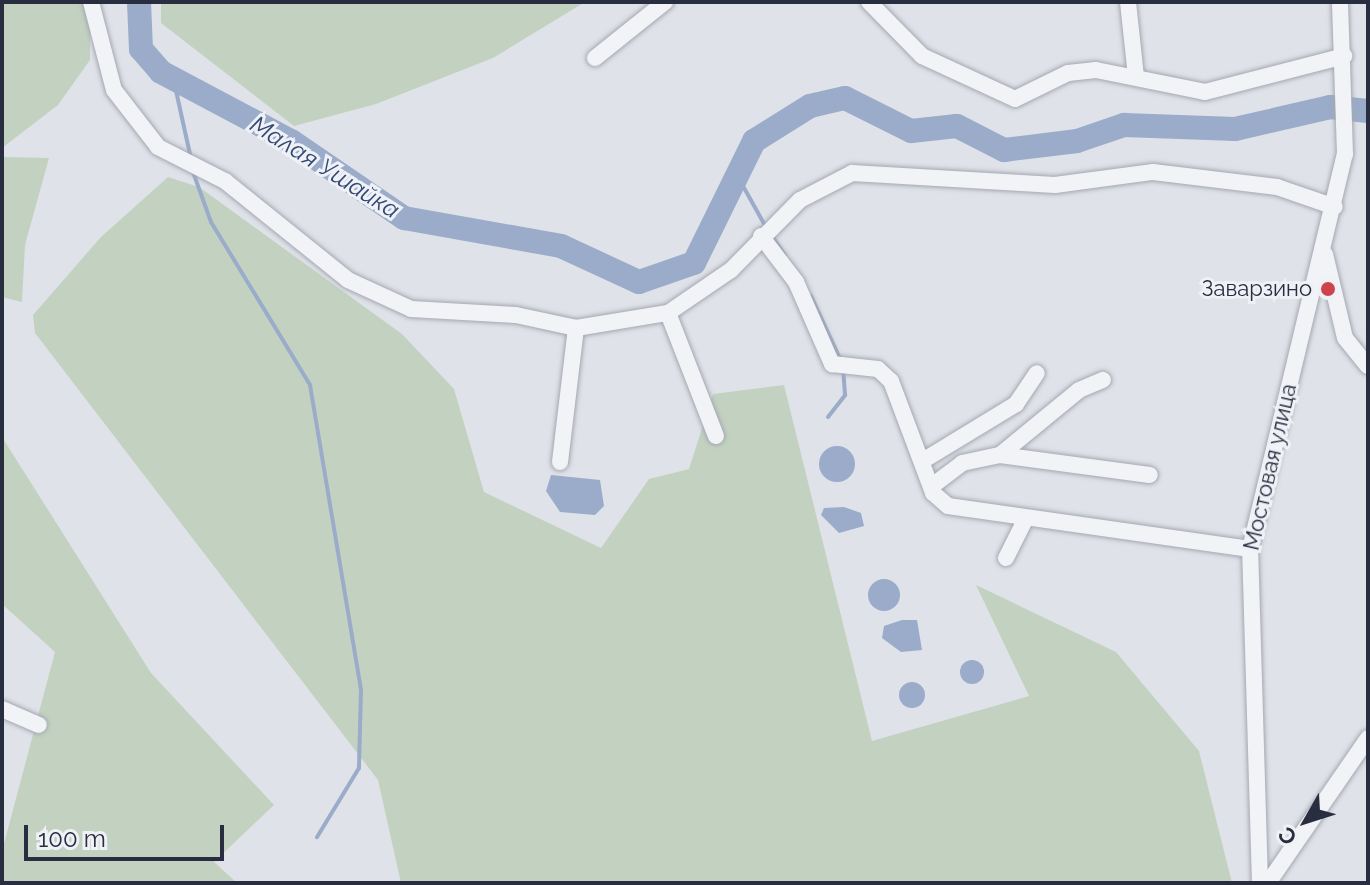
<!DOCTYPE html>
<meta charset="utf-8">
<style>
body{margin:0}
#map{position:relative;width:1370px;height:885px;overflow:hidden;background:#dfe2e8;font-family:Raleway,sans-serif}
div>[style]{position:absolute}
.green>*{inset:0;background:#c3d2c0}
.water>*{inset:0;background:#9aacc9}
.round{border-radius:50%}
.stream>*{height:4px;margin:-2px;padding:0 2px;transform-origin:2px;border-radius:2px;background:#9aacc9}
.river>*{height:24px;margin:-12px;padding:0 12px;transform-origin:12px;border-radius:12px;background:#9aacc9}
.roads{filter:drop-shadow(0 0 2px #a4a8b2) drop-shadow(0 0 2px #a4a8b2)}
.minor>*{height:16px;margin:-8px;padding:0 8px;transform-origin:8px;border-radius:8px;background:#f2f3f7}
.dots>*{width:22px;height:22px;translate:-50% -50%;box-sizing:border-box;border:4px solid #eff1f6;border-radius:50%}
span{translate:-50% -50%;white-space:nowrap;text-align:center;line-height:1.15;-webkit-text-stroke:6px #eff1f6;paint-order:stroke}
.poi-label{font-size:22px;color:#282e40}
.right{translate:-100% -50%;text-align:right}
.street-label{font-size:22px;color:#282e40}
.water-label{font-size:24px;color:#324974;font-style:italic}
.frame{position:absolute;inset:0;border:4px solid #282e40;pointer-events:none}
.north{position:absolute;left:1266px;top:781px;width:80px;height:80px;-webkit-text-stroke:6px #eff1f6;paint-order:stroke;rotate:231deg;font-size:22px;font-weight:700;line-height:32px;text-align:center;color:#282e40}
.north::after{content:'';display:block;margin:auto;width:28px;height:36px;background:#282e40;clip-path:polygon(50% 0,100% 100%,50% 72%,0 100%)}
.scale{position:absolute;left:24px;top:825px;width:200px;height:36px;box-sizing:border-box;border:4px solid #282e40;border-top:0;padding-left:10px;font-size:24px;line-height:28px;white-space:nowrap;color:#282e40;-webkit-text-stroke:6px #eff1f6;paint-order:stroke}
</style>
<div id="map">
<div class="green">
<i style="clip-path:polygon(2px 2px,90px 2px,90px 60px,58px 105px,2px 148px)"></i>
<i style="clip-path:polygon(161px 2px,585px 2px,493px 58px,376px 104px,294px 126px,161px 23px)"></i>
<i style="clip-path:polygon(2px 157px,49px 158px,25px 245px,22px 302px,2px 297px)"></i>
<i style="clip-path:polygon(168px 177px,199px 187px,402px 334px,454px 389px,484px 492px,601px 548px,649px 479px,689px 469px,713px 394px,784px 385px,872px 741px,1029px 696px,976px 585px,1116px 652px,1199px 751px,1232px 883px,401px 883px,378px 780px,35px 333px,33px 315px,101px 237px)"></i>
<i style="clip-path:polygon(2px 437px,151px 673px,274px 805px,214px 862px,237px 883px,2px 883px,2px 851px,55px 652px,2px 604px)"></i>
</div>
<div class="water">
<i class="round" style="left:819px;top:446px;width:36px;height:36px"></i>
<i style="clip-path:polygon(551px 475px,600px 480px,604px 506px,595px 515px,560px 512px,546px 491px)"></i>
<i style="clip-path:polygon(844px 507px,861px 513px,864px 526px,839px 533px,821px 515px,824px 508px)"></i>
<i class="round" style="left:868px;top:579px;width:32px;height:32px"></i>
<i style="clip-path:polygon(902px 620px,917px 620px,922px 650px,901px 652px,882px 638px,884px 626px)"></i>
<i class="round" style="left:960px;top:660px;width:24px;height:24px"></i>
<i class="round" style="left:899px;top:682px;width:26px;height:26px"></i>
</div>
<div class="stream">
<i style="left:173px;top:77px;width:84px;rotate:77.6deg"></i>
<i style="left:193px;top:172px;width:53px;rotate:70.2deg"></i>
<i style="left:211px;top:222px;width:191px;rotate:58.7deg"></i>
<i style="left:310px;top:385px;width:309px;rotate:80.5deg"></i>
<i style="left:361px;top:690px;width:78px;rotate:91.5deg"></i>
<i style="left:359px;top:768px;width:81px;rotate:121.3deg"></i>
<i style="left:738px;top:177px;width:60px;rotate:60.9deg"></i>
<i style="left:772px;top:236px;width:23px;rotate:56deg"></i>
<i style="left:811px;top:296px;width:72px;rotate:65.2deg"></i>
<i style="left:828px;top:417px;width:28px;rotate:-52deg"></i>
<i style="left:845px;top:395px;width:26px;rotate:-94deg"></i>
</div>
<div class="river">
<i style="left:139px;top:2px;width:47px;rotate:87.6deg"></i>
<i style="left:141px;top:49px;width:30px;rotate:49deg"></i>
<i style="left:161px;top:72px;width:147px;rotate:28deg"></i>
<i style="left:291px;top:141px;width:137px;rotate:34.3deg"></i>
<i style="left:404px;top:218px;width:159px;rotate:10.1deg"></i>
<i style="left:561px;top:246px;width:86px;rotate:24.8deg"></i>
<i style="left:639px;top:282px;width:58px;rotate:-19.1deg"></i>
<i style="left:694px;top:263px;width:136px;rotate:-63.8deg"></i>
<i style="left:754px;top:141px;width:66px;rotate:-32deg"></i>
<i style="left:810px;top:106px;width:36px;rotate:-13deg"></i>
<i style="left:845px;top:98px;width:74px;rotate:26.6deg"></i>
<i style="left:911px;top:131px;width:46px;rotate:-6.2deg"></i>
<i style="left:957px;top:126px;width:53px;rotate:27.1deg"></i>
<i style="left:1004px;top:150px;width:74px;rotate:-7deg"></i>
<i style="left:1077px;top:141px;width:50px;rotate:-18.8deg"></i>
<i style="left:1124px;top:125px;width:111px;rotate:2.1deg"></i>
<i style="left:1235px;top:129px;width:98px;rotate:-13deg"></i>
<i style="left:1330px;top:107px;width:38px;rotate:6deg"></i>
</div>
<div class="roads">
<div class="minor">
<i style="left:91px;top:2px;width:91px;rotate:75.4deg"></i>
<i style="left:114px;top:90px;width:72px;rotate:52.3deg"></i>
<i style="left:158px;top:147px;width:75px;rotate:26.9deg"></i>
<i style="left:225px;top:181px;width:158px;rotate:38.8deg"></i>
<i style="left:348px;top:280px;width:69px;rotate:24.7deg"></i>
<i style="left:411px;top:309px;width:105px;rotate:3.3deg"></i>
<i style="left:516px;top:315px;width:61px;rotate:12.2deg"></i>
<i style="left:576px;top:328px;width:93px;rotate:-9.3deg"></i>
<i style="left:668px;top:313px;width:76px;rotate:-34.3deg"></i>
<i style="left:731px;top:270px;width:98px;rotate:-45.4deg"></i>
<i style="left:800px;top:200px;width:59px;rotate:-27.4deg"></i>
<i style="left:852px;top:173px;width:203px;rotate:3.4deg"></i>
<i style="left:1055px;top:185px;width:99px;rotate:-7.6deg"></i>
<i style="left:1153px;top:172px;width:125px;rotate:6.9deg"></i>
<i style="left:1277px;top:187px;width:61px;rotate:19deg"></i>
<i style="left:869px;top:2px;width:76px;rotate:45.5deg"></i>
<i style="left:922px;top:56px;width:102px;rotate:24.8deg"></i>
<i style="left:1015px;top:99px;width:59px;rotate:-26.1deg"></i>
<i style="left:1068px;top:73px;width:28px;rotate:-6deg"></i>
<i style="left:1096px;top:70px;width:111px;rotate:11.4deg"></i>
<i style="left:1205px;top:92px;width:144px;rotate:-14.5deg"></i>
<i style="left:1128px;top:2px;width:75px;rotate:83.9deg"></i>
<i style="left:595px;top:58px;width:90px;rotate:-38.7deg"></i>
<i style="left:761px;top:236px;width:58px;rotate:52.7deg"></i>
<i style="left:796px;top:282px;width:90px;rotate:66.3deg"></i>
<i style="left:832px;top:364px;width:46px;rotate:6.2deg"></i>
<i style="left:878px;top:369px;width:18px;rotate:43deg"></i>
<i style="left:891px;top:381px;width:120px;rotate:69.4deg"></i>
<i style="left:933px;top:493px;width:20px;rotate:41deg"></i>
<i style="left:948px;top:506px;width:305px;rotate:8.1deg"></i>
<i style="left:1325px;top:254px;width:86px;rotate:76.6deg"></i>
<i style="left:1345px;top:338px;width:36px;rotate:51deg"></i>
<i style="left:668px;top:313px;width:132px;rotate:68.7deg"></i>
<i style="left:1000px;top:455px;width:102px;rotate:-39.4deg"></i>
<i style="left:1079px;top:390px;width:26px;rotate:-23deg"></i>
<i style="left:924px;top:460px;width:108px;rotate:-31.3deg"></i>
<i style="left:1016px;top:404px;width:37px;rotate:-56deg"></i>
<i style="left:560px;top:462px;width:135px;rotate:-83.2deg"></i>
<i style="left:932px;top:486px;width:38px;rotate:-37deg"></i>
<i style="left:962px;top:463px;width:39px;rotate:-12deg"></i>
<i style="left:1000px;top:455px;width:151px;rotate:7.6deg"></i>
<i style="left:1006px;top:558px;width:45px;rotate:-63.4deg"></i>
<i style="left:2px;top:709px;width:40px;rotate:23.4deg"></i>
<i style="left:1260px;top:883px;width:334px;rotate:-91.7deg"></i>
<i style="left:1250px;top:549px;width:406px;rotate:-76.5deg"></i>
<i style="left:1345px;top:154px;width:152px;rotate:-91.9deg"></i>
<i style="left:1268px;top:883px;width:176px;rotate:-55.4deg"></i>
</div>
</div>
<div class="dots">
<i style="left:1328px;top:289px;background:#ce434b"></i>
</div>
<div class="poi-label">
<span class="right" style="left:1312px;top:289px">Заварзино</span>
</div>
<div class="street-label">
<span style="left:1270px;top:467px;rotate:-77deg">Мостовая улица</span>
</div>
<div class="water-label">
<span style="left:325px;top:167px;rotate:32deg">Малая Ушайка</span>
</div>
<div class="frame"></div>
<div class="north">С</div>
<div class="scale">100 m</div>
</div>
